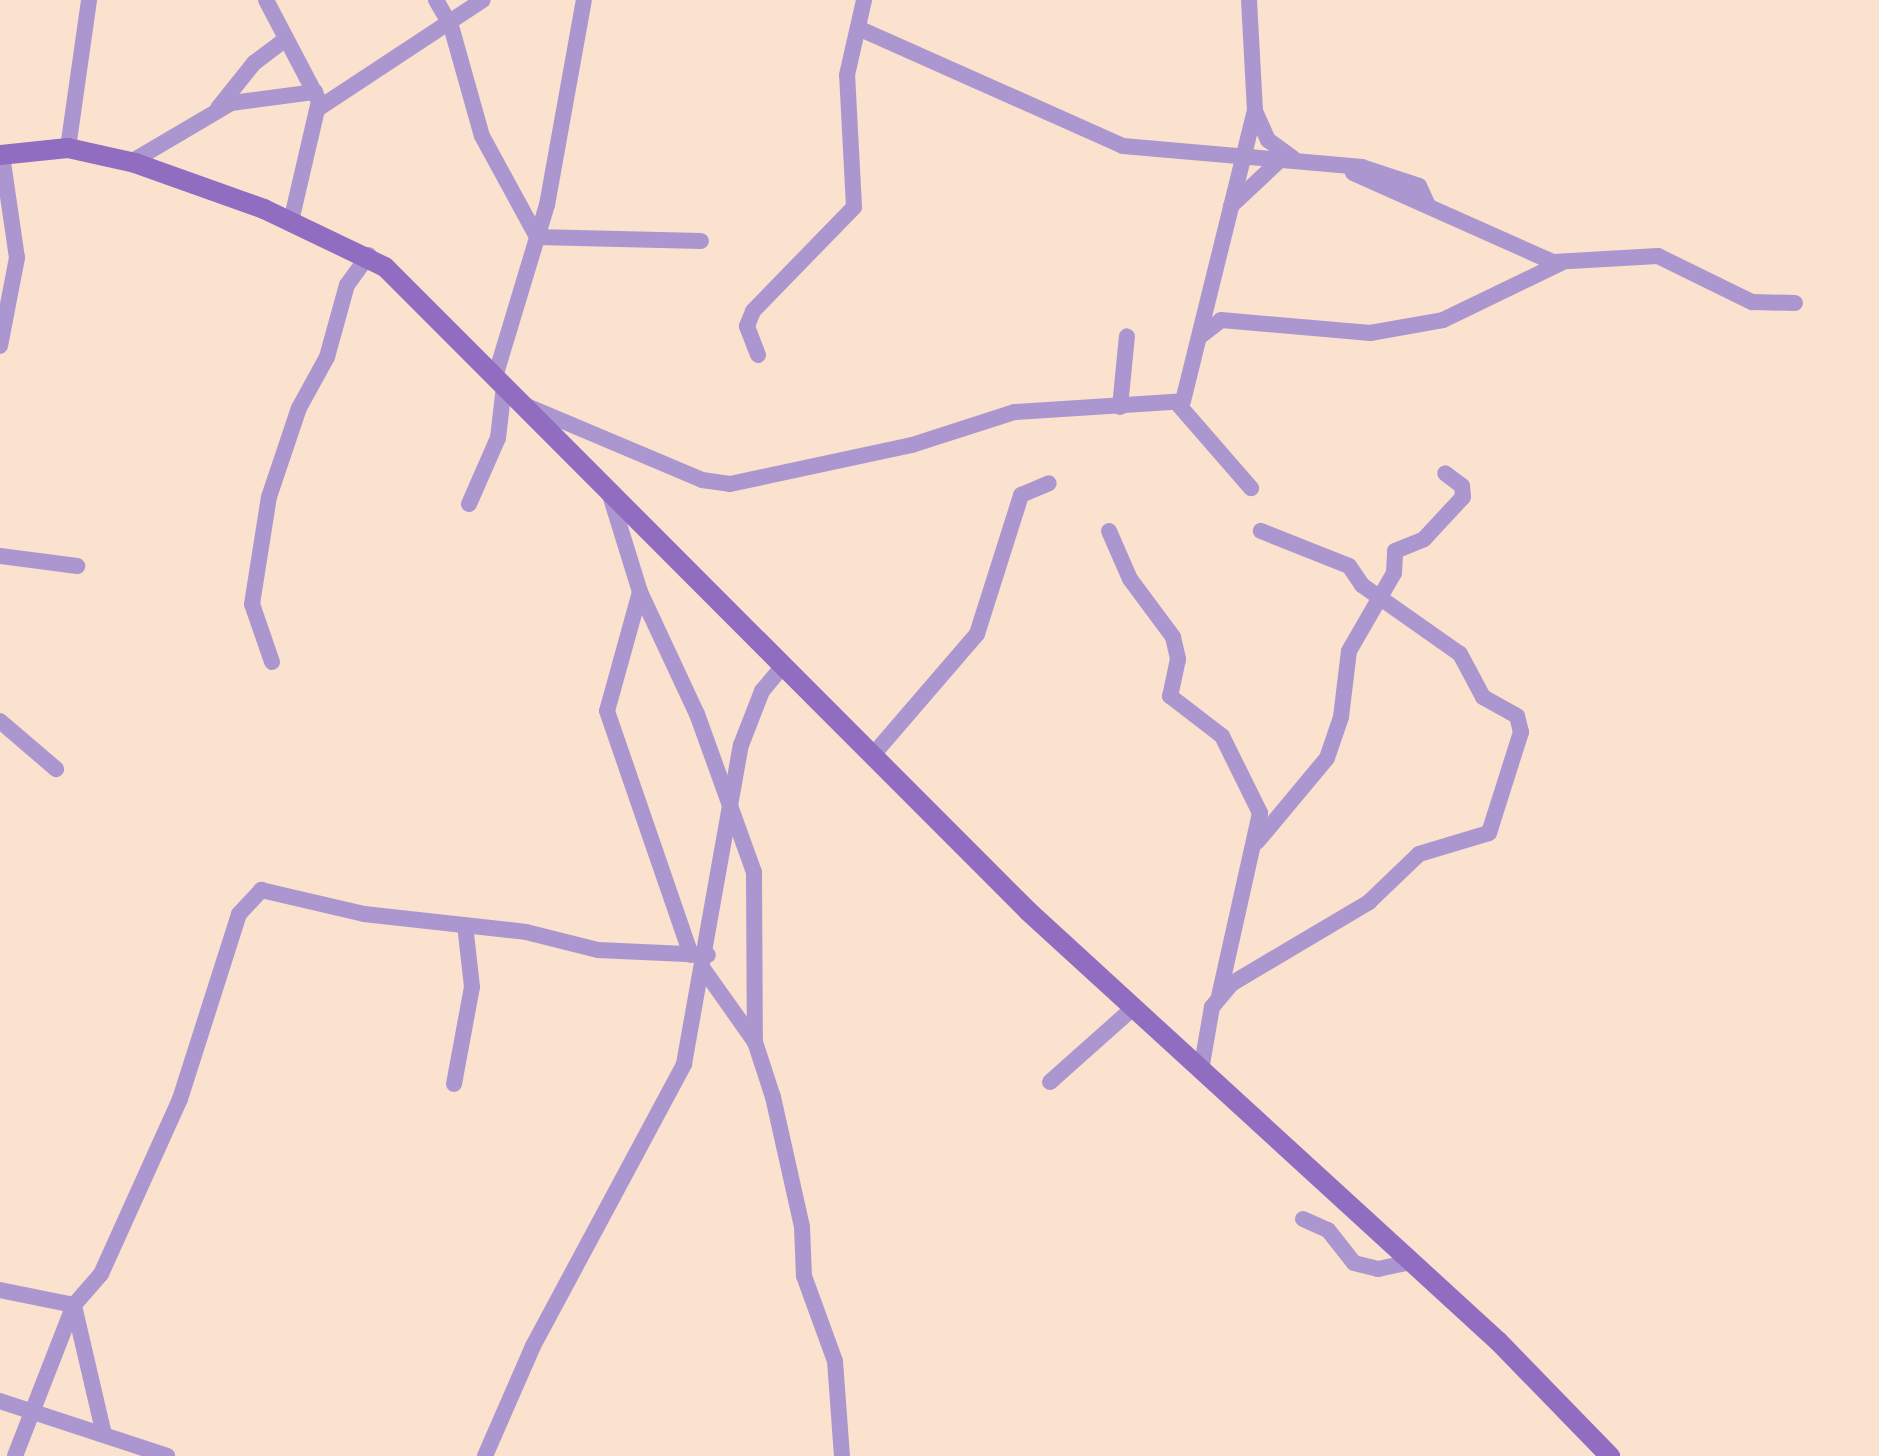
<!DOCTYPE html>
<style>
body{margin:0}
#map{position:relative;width:1879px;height:1456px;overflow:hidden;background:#fae2cf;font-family:"Open Sans",sans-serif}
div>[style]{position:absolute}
.street>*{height:16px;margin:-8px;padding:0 8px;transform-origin:8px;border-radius:8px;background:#ac96cf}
.secondary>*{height:20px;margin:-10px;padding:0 10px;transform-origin:10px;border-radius:10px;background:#906dc1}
span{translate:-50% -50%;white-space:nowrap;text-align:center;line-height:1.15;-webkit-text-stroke:6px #fef2e8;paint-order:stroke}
</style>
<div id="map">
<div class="street">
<i style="left:266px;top:0;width:114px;rotate:62.3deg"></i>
<i style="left:319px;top:101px;width:123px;rotate:103.1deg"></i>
<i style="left:436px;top:0;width:30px;rotate:60deg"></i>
<i style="left:451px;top:26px;width:114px;rotate:74.3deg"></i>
<i style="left:482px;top:136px;width:115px;rotate:61.4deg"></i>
<i style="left:537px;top:237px;width:164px;rotate:1.4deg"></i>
<i style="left:858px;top:28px;width:290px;rotate:24deg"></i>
<i style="left:1123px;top:146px;width:240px;rotate:5deg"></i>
<i style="left:1362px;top:167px;width:60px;rotate:18.4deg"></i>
<i style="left:1419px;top:186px;width:21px;rotate:65deg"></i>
<i style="left:218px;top:108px;width:58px;rotate:-51.3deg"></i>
<i style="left:254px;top:63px;width:40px;rotate:-37deg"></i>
<i style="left:319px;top:108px;width:196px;rotate:-33.4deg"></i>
<i style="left:1255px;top:111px;width:32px;rotate:66deg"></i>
<i style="left:1268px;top:140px;width:31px;rotate:36deg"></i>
<i style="left:68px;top:148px;width:149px;rotate:-81.9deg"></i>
<i style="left:131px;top:162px;width:116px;rotate:-30.5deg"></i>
<i style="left:231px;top:103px;width:85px;rotate:-7.5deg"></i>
<i style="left:1353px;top:173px;width:219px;rotate:24deg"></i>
<i style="left:1553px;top:262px;width:105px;rotate:-3.3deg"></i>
<i style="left:1658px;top:256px;width:105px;rotate:26.1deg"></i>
<i style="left:1752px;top:302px;width:43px;rotate:1.3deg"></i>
<i style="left:1231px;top:206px;width:69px;rotate:-43.2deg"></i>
<i style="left:1202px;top:335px;width:24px;rotate:-38deg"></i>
<i style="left:1221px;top:320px;width:150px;rotate:5deg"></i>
<i style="left:1370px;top:333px;width:74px;rotate:-10.1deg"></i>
<i style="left:1443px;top:320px;width:131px;rotate:-25.8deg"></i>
<i style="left:0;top:346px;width:90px;rotate:-79.1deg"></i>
<i style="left:17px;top:258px;width:104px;rotate:-98.3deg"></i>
<i style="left:758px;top:355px;width:31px;rotate:-111deg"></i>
<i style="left:747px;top:326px;width:16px;rotate:-68deg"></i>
<i style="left:753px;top:311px;width:145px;rotate:-45.8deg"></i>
<i style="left:854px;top:207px;width:132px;rotate:-93deg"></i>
<i style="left:847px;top:75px;width:77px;rotate:-77.2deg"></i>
<i style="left:495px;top:377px;width:180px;rotate:-73.2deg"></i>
<i style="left:547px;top:205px;width:208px;rotate:-79.8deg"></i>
<i style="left:1177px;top:403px;width:113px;rotate:49deg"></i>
<i style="left:527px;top:406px;width:190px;rotate:22.9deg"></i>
<i style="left:702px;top:480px;width:28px;rotate:8deg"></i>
<i style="left:730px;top:484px;width:186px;rotate:-12.1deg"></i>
<i style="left:912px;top:445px;width:108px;rotate:-17.8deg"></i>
<i style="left:1015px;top:412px;width:168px;rotate:-3.7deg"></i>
<i style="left:1183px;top:401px;width:299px;rotate:-76.1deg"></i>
<i style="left:1255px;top:111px;width:111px;rotate:-93.1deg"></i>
<i style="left:1120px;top:407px;width:71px;rotate:-84.4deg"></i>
<i style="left:610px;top:495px;width:102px;rotate:72.8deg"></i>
<i style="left:640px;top:592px;width:123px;rotate:105.5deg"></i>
<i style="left:607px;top:711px;width:258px;rotate:71deg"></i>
<i style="left:469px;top:504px;width:72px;rotate:-66.3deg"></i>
<i style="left:498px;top:438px;width:52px;rotate:-83.4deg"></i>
<i style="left:1109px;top:531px;width:52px;rotate:66.4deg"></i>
<i style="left:1130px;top:579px;width:72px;rotate:53.4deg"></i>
<i style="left:1173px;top:637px;width:23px;rotate:77deg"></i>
<i style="left:1178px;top:659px;width:38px;rotate:102deg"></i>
<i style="left:1170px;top:696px;width:66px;rotate:37.6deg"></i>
<i style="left:1222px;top:736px;width:86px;rotate:63.7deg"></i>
<i style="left:1260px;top:813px;width:189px;rotate:102.6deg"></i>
<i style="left:0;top:556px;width:78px;rotate:7.4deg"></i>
<i style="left:640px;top:592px;width:135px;rotate:65deg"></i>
<i style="left:697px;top:714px;width:168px;rotate:70.2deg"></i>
<i style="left:754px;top:872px;width:170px;rotate:89.7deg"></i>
<i style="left:272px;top:662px;width:61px;rotate:-109deg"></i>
<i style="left:252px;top:604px;width:108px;rotate:-81deg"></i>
<i style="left:269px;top:497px;width:94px;rotate:-71.4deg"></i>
<i style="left:299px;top:408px;width:58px;rotate:-61.2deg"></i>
<i style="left:327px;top:357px;width:75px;rotate:-74.5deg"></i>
<i style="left:347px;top:285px;width:37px;rotate:-54deg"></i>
<i style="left:0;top:721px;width:74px;rotate:40.6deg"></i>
<i style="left:872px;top:756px;width:161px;rotate:-49.3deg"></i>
<i style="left:977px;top:634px;width:146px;rotate:-72.4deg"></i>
<i style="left:1021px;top:495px;width:30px;rotate:-23deg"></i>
<i style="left:1257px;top:842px;width:109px;rotate:-50.2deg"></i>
<i style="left:1327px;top:758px;width:43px;rotate:-71.1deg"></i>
<i style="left:1341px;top:717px;width:66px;rotate:-83.1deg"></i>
<i style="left:1349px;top:651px;width:90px;rotate:-60deg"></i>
<i style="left:1394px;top:573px;width:22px;rotate:-87deg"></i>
<i style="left:1395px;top:551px;width:31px;rotate:-22deg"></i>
<i style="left:1424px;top:539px;width:57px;rotate:-47.1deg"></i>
<i style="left:1463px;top:497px;width:11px;rotate:-95deg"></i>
<i style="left:1462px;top:486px;width:21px;rotate:-143deg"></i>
<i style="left:704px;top:970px;width:88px;rotate:54.7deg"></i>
<i style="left:755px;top:1042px;width:58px;rotate:71.9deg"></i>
<i style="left:773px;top:1097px;width:133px;rotate:77.4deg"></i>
<i style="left:802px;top:1227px;width:49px;rotate:87.7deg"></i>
<i style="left:804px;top:1276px;width:90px;rotate:70deg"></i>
<i style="left:835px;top:1361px;width:95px;rotate:85.8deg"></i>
<i style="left:1201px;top:1070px;width:64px;rotate:-80.1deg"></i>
<i style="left:1212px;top:1007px;width:30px;rotate:-50deg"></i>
<i style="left:1231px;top:984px;width:161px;rotate:-30.7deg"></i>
<i style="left:1369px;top:902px;width:69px;rotate:-43.8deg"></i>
<i style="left:1419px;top:854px;width:73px;rotate:-16.7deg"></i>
<i style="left:1489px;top:833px;width:106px;rotate:-72.4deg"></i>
<i style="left:1521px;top:732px;width:16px;rotate:-104deg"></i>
<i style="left:1517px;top:716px;width:39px;rotate:-151deg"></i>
<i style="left:1483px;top:697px;width:49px;rotate:-118.1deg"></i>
<i style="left:1460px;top:654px;width:120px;rotate:-144.9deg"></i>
<i style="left:1362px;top:585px;width:23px;rotate:-124deg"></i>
<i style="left:1349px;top:566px;width:95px;rotate:-158.3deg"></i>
<i style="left:1050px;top:1082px;width:111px;rotate:-41.7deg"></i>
<i style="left:454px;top:1084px;width:99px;rotate:-79.5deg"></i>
<i style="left:472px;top:987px;width:62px;rotate:-96.4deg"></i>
<i style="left:1303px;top:1219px;width:27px;rotate:24deg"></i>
<i style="left:1328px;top:1230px;width:42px;rotate:51.8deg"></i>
<i style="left:1354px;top:1263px;width:25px;rotate:14deg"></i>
<i style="left:1378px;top:1269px;width:30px;rotate:-12deg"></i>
<i style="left:0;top:1290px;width:76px;rotate:11.5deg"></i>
<i style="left:74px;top:1305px;width:41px;rotate:-48.9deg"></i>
<i style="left:101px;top:1274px;width:192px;rotate:-65.7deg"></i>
<i style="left:180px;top:1099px;width:194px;rotate:-72.3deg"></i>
<i style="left:239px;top:914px;width:33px;rotate:-47deg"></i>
<i style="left:261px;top:890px;width:106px;rotate:13.1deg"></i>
<i style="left:364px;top:914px;width:163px;rotate:6.3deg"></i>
<i style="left:526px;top:932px;width:74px;rotate:14deg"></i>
<i style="left:598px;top:950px;width:110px;rotate:2.6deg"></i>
<i style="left:75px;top:1310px;width:128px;rotate:76.9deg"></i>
<i style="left:0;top:1401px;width:176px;rotate:18.2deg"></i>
<i style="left:15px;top:1456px;width:162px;rotate:-68.7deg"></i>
<i style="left:485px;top:1456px;width:120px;rotate:-66.4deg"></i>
<i style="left:533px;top:1346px;width:320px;rotate:-61.8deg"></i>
<i style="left:684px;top:1064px;width:324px;rotate:-79.9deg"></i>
<i style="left:741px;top:745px;width:58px;rotate:-68.7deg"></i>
<i style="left:762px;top:691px;width:33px;rotate:-50deg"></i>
</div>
<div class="secondary">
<i style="left:0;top:155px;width:68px;rotate:-5.9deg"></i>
<i style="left:68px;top:148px;width:69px;rotate:12.6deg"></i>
<i style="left:135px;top:163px;width:137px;rotate:19.6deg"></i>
<i style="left:264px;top:209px;width:134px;rotate:25.6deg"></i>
<i style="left:385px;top:267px;width:910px;rotate:45.04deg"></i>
<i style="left:1028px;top:911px;width:637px;rotate:42.46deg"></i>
<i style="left:1498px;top:1341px;width:161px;rotate:45.8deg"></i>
</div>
</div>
